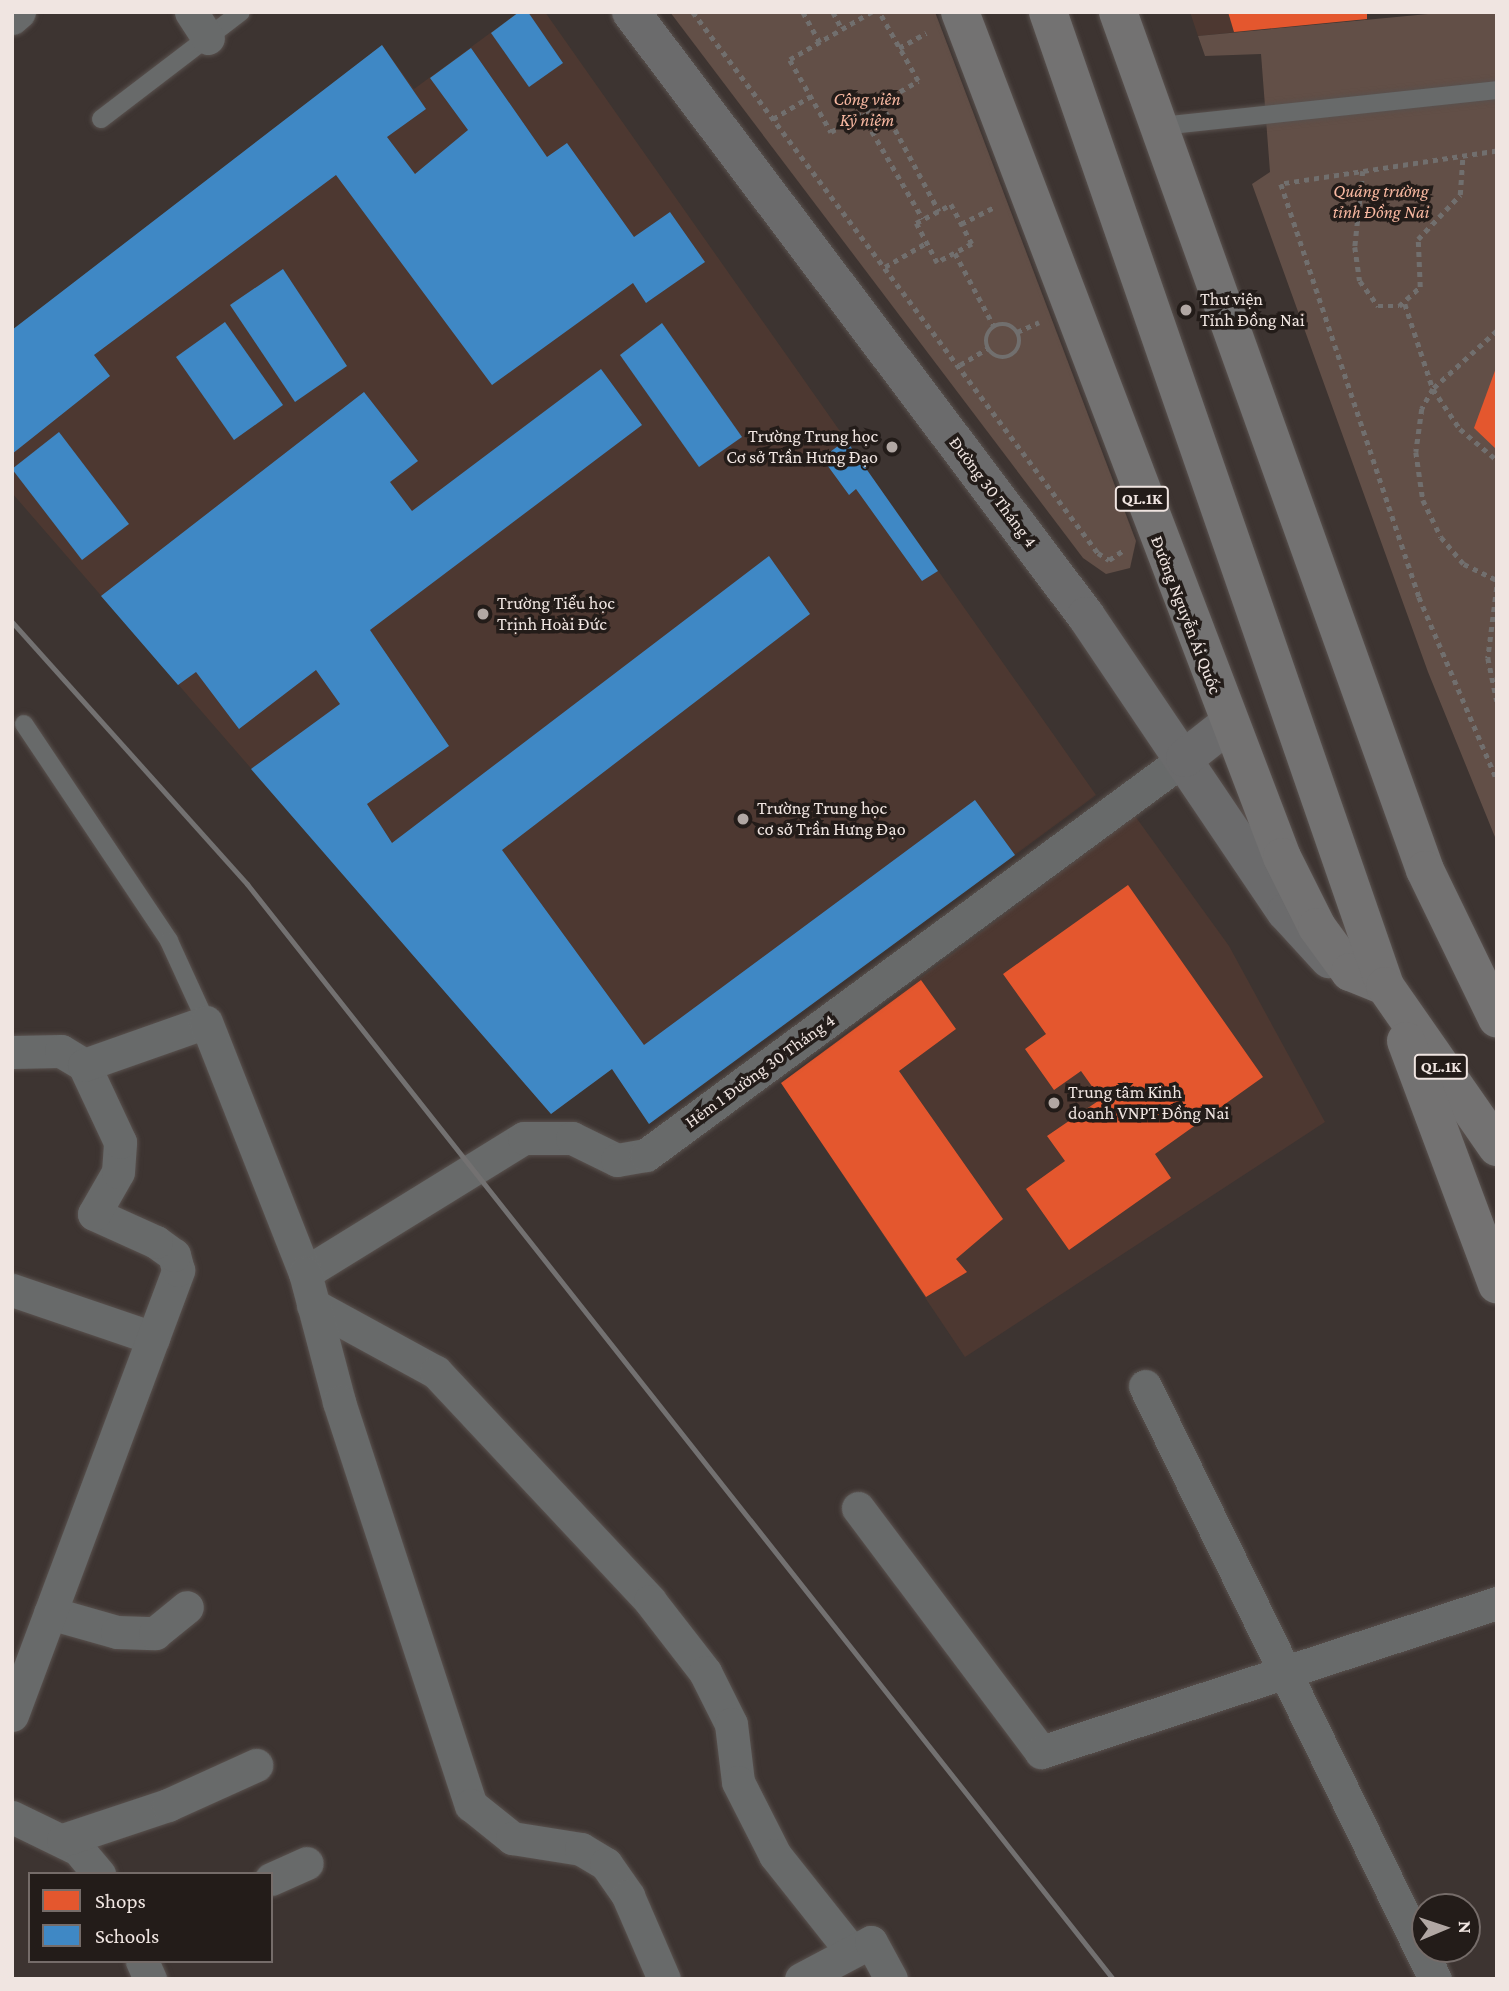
<!DOCTYPE html>
<meta charset="utf-8">
<style>
body{margin:0}
#map{position:relative;width:1509px;height:1991px;overflow:hidden;background:#3d3431;font-family:"Crimson Pro",serif}
div>[style]{position:absolute}
.built>*{inset:0;background:#4d3831}
.green>*{inset:0;background:#624f47}
.shops>*{inset:0;background:#e4572e}
.schools>*{inset:0;background:#3f88c5}
.path>*{height:4.5px;margin-top:-2.25px;transform-origin:0;background:repeating-linear-gradient(90deg,#716f6e 0 5px,transparent 0 10px)}
.path>.ring{margin:-2.25px;padding:0;box-sizing:content-box;background:none;border:4.5px solid #716f6e;border-radius:50%}
.roads{filter:drop-shadow(0 0 2px #59514e) drop-shadow(0 0 2px #59514e)}
.lane>*{height:18px;margin:-9px;padding:0 9px;transform-origin:9px;border-radius:9px;background:#686a6a}
.street>*{height:33px;margin:-16.5px;padding:0 16.5px;transform-origin:16.5px;border-radius:16.5px;background:#686a6a}
.secondary>*{height:38px;margin:-19px;padding:0 19px;transform-origin:19px;border-radius:19px;background:#6b6b6c}
.primary>*{height:38px;margin:-19px;padding:0 19px;transform-origin:19px;border-radius:19px;background:#737272}
.rail>*{height:5px;margin:-2.5px;padding:0 2.5px;transform-origin:2.5px;border-radius:2.5px;background:#737171}
.dots>*{width:19px;height:19px;translate:-50% -50%;box-sizing:border-box;border:4px solid #231c19;border-radius:50%}
span{translate:-50% -50%;white-space:nowrap;text-align:center;line-height:1.15;-webkit-text-stroke:7px #231c19;paint-order:stroke}
.shield-label span{padding:2px 5px;background:#231c19;border:2px solid;border-radius:5px;-webkit-text-stroke-width:0}
.shield-label{font-size:16px;color:#f0e5e1;font-weight:700}
.park-label{font-size:18px;color:#f7b7a0;font-style:italic}
.poi-label{font-size:18px;color:#f0e5e1}
.left{translate:0 -50%;text-align:left}
.right{translate:-100% -50%;text-align:right}
.street-label{font-size:18px;color:#f0e5e1}
.frame{position:absolute;inset:0;border:14px solid #f0e5e1;pointer-events:none}
.legend{position:absolute;left:28px;top:1872px;width:245px;height:91px;box-sizing:border-box;background:#231c19;border:2px solid #756c69;margin:0;padding:9px 12px;list-style:none;font-size:21px;color:#f0e5e1}
.legend li{display:flex;align-items:center;gap:14px;height:35px}
.legend b{width:35px;border:2px solid #756c69}
.north{position:absolute;left:1411px;top:1893px;width:70px;height:70px;box-sizing:border-box;background:#231c19;border:2px solid #756c69;border-radius:50%;rotate:88deg;font-size:19px;font-weight:700;line-height:28px;text-align:center;color:#f0e5e1}
.north::after{content:'';display:block;margin:auto;width:24px;height:32px;background:#b1a7a3;clip-path:polygon(50% 0,100% 100%,50% 72%,0 100%)}
</style>
<div id="map">
<div class="built">
<i style="clip-path:polygon(519px 12px,545px 12px,1096px 795px,649px 1124px,612px 1069px,551px 1114px,12px 493px,12px 330px,382px 45px,414px 89px)"></i>
<i style="clip-path:polygon(1190px 12px,1367px 12px,1367px 19px,1198px 36px)"></i>
<i style="clip-path:polygon(1135px 816px,1229px 946px,1325px 1122px,965px 1357px,781px 1083px)"></i>
</div>
<div class="green">
<i style="clip-path:polygon(670px 12px,935px 12px,1136px 541px,1130px 568px,1106px 574px,1083px 558px)"></i>
<i style="clip-path:polygon(1449px 12px,1497px 12px,1497px 842px,1428px 672px,1252px 184px,1270px 172px,1261px 54px,1205px 56px,1198px 36px)"></i>
</div>
<div class="shops">
<i style="clip-path:polygon(1228px 12px,1367px 12px,1367px 19px,1234px 32px)"></i>
<i style="clip-path:polygon(1496px 368px,1497px 368px,1497px 450px,1474px 428px)"></i>
<i style="clip-path:polygon(1128px 885px,1263px 1077px,1155px 1154px,1171px 1178px,1069px 1250px,1026px 1189px,1065px 1161px,1047px 1136px,1101px 1099px,1081px 1071px,1054px 1090px,1025px 1049px,1046px 1034px,1003px 974px)"></i>
<i style="clip-path:polygon(921px 980px,956px 1029px,899px 1071px,1003px 1219px,956px 1259px,967px 1272px,926px 1297px,781px 1083px)"></i>
</div>
<div class="schools">
<i style="clip-path:polygon(519px 12px,528px 12px,563px 63px,529px 87px,491px 33px)"></i>
<i style="clip-path:polygon(382px 45px,426px 109px,387px 137px,415px 174px,468px 130px,430px 78px,471px 48px,547px 157px,567px 143px,634px 237px,670px 212px,705px 262px,646px 303px,633px 283px,492px 385px,336px 175px,94px 355px,110px 376px,12px 454px,12px 330px)"></i>
<i style="clip-path:polygon(283px 269px,347px 366px,295px 402px,230px 305px)"></i>
<i style="clip-path:polygon(225px 322px,283px 405px,234px 440px,176px 357px)"></i>
<i style="clip-path:polygon(662px 323px,742px 437px,699px 467px,620px 355px)"></i>
<i style="clip-path:polygon(601px 369px,642px 425px,370px 630px,449px 746px,367px 804px,392px 843px,769px 556px,810px 614px,502px 850px,644px 1045px,975px 800px,1015px 855px,649px 1124px,612px 1069px,551px 1114px,251px 769px,340px 704px,316px 670px,239px 729px,196px 672px,178px 685px,101px 596px,364px 392px,418px 461px,390px 482px,412px 511px)"></i>
<i style="clip-path:polygon(59px 432px,129px 524px,82px 560px,12px 469px)"></i>
<i style="clip-path:polygon(846px 440px,938px 571px,922px 581px,856px 489px,849px 495px,822px 458px)"></i>
</div>
<div class="path">
<i style="left:693px;top:12px;width:676px;rotate:53.18deg"></i>
<i style="left:1098px;top:553px;width:13px;rotate:32deg"></i>
<i style="left:1109px;top:560px;width:18px;rotate:-34deg"></i>
<i style="left:803px;top:12px;width:35px;rotate:61deg"></i>
<i style="left:833px;top:12px;width:19px;rotate:62deg"></i>
<i style="left:872px;top:12px;width:95px;rotate:149.7deg"></i>
<i style="left:790px;top:60px;width:83px;rotate:60.3deg"></i>
<i style="left:831px;top:132px;width:101px;rotate:-30.4deg"></i>
<i style="left:918px;top:81px;width:79px;rotate:-119.5deg"></i>
<i style="left:899px;top:48px;width:31px;rotate:-29deg"></i>
<i style="left:881px;top:103px;width:123px;rotate:61.8deg"></i>
<i style="left:862px;top:114px;width:121px;rotate:59.8deg"></i>
<i style="left:773px;top:119px;width:44px;rotate:-31.2deg"></i>
<i style="left:1497px;top:151px;width:219px;rotate:171.3deg"></i>
<i style="left:1281px;top:184px;width:435px;rotate:71.5deg"></i>
<i style="left:1419px;top:597px;width:199px;rotate:66.9deg"></i>
<i style="left:1363px;top:171px;width:76px;rotate:96deg"></i>
<i style="left:1355px;top:247px;width:34px;rotate:82deg"></i>
<i style="left:1360px;top:281px;width:31px;rotate:54deg"></i>
<i style="left:1378px;top:306px;width:21px"></i>
<i style="left:1399px;top:306px;width:28px;rotate:-42deg"></i>
<i style="left:1420px;top:287px;width:48px;rotate:-92.4deg"></i>
<i style="left:1418px;top:239px;width:61px;rotate:-46.3deg"></i>
<i style="left:1460px;top:195px;width:39px;rotate:-86deg"></i>
<i style="left:951px;top:204px;width:45px;rotate:62.3deg"></i>
<i style="left:972px;top:244px;width:40px;rotate:152deg"></i>
<i style="left:937px;top:263px;width:45px;rotate:-117.7deg"></i>
<i style="left:916px;top:223px;width:40px;rotate:-28deg"></i>
<i style="left:961px;top:224px;width:38px;rotate:-27deg"></i>
<i style="left:955px;top:253px;width:83px;rotate:61.9deg"></i>
<i style="left:885px;top:267px;width:48px;rotate:-30.3deg"></i>
<i style="left:1405px;top:304px;width:89px;rotate:71.8deg"></i>
<i style="left:1433px;top:389px;width:48px;rotate:56deg"></i>
<i style="left:1460px;top:429px;width:48px;rotate:40deg"></i>
<i class="ring" style="left:986px;top:324px;width:29.5px;height:29.5px"></i>
<i style="left:1497px;top:331px;width:86px;rotate:137.8deg"></i>
<i style="left:1433px;top:389px;width:23px;rotate:119deg"></i>
<i style="left:1422px;top:409px;width:43px;rotate:97.9deg"></i>
<i style="left:1416px;top:452px;width:49px;rotate:81.7deg"></i>
<i style="left:1423px;top:500px;width:41px;rotate:64.1deg"></i>
<i style="left:1441px;top:537px;width:35px;rotate:50deg"></i>
<i style="left:1464px;top:564px;width:37px;rotate:26deg"></i>
<i style="left:1017px;top:332px;width:24px;rotate:-24deg"></i>
<i style="left:960px;top:365px;width:33px;rotate:-31deg"></i>
<i style="left:1497px;top:587px;width:72px;rotate:97.2deg"></i>
<i style="left:1488px;top:658px;width:44px;rotate:78.2deg"></i>
</div>
<div class="roads">
<div class="lane">
<i style="left:101px;top:119px;width:176px;rotate:-37.4deg"></i>
<i style="left:1161px;top:126px;width:338px;rotate:-6.1deg"></i>
<i style="left:24px;top:724px;width:261px;rotate:56.2deg"></i>
<i style="left:169px;top:941px;width:89px;rotate:65.4deg"></i>
</div>
<div class="street">
<i style="left:191px;top:12px;width:31px;rotate:57deg"></i>
<i style="left:12px;top:18px;width:9px;rotate:-41deg"></i>
<i style="left:12px;top:1052px;width:49px;rotate:-1.2deg"></i>
<i style="left:61px;top:1051px;width:27px;rotate:31deg"></i>
<i style="left:305px;top:1273px;width:257px;rotate:-31.7deg"></i>
<i style="left:524px;top:1138px;width:48px"></i>
<i style="left:572px;top:1138px;width:50px;rotate:26.1deg"></i>
<i style="left:617px;top:1160px;width:29px;rotate:-10deg"></i>
<i style="left:646px;top:1155px;width:669px;rotate:-36.37deg"></i>
<i style="left:12px;top:1290px;width:149px;rotate:18.8deg"></i>
<i style="left:313px;top:1305px;width:140px;rotate:28.6deg"></i>
<i style="left:436px;top:1372px;width:313px;rotate:46.9deg"></i>
<i style="left:650px;top:1601px;width:90px;rotate:52.2deg"></i>
<i style="left:705px;top:1672px;width:58px;rotate:63.4deg"></i>
<i style="left:731px;top:1724px;width:58px;rotate:83.1deg"></i>
<i style="left:738px;top:1782px;width:82px;rotate:63.1deg"></i>
<i style="left:775px;top:1855px;width:122px;rotate:51.6deg"></i>
<i style="left:1145px;top:1386px;width:660px;rotate:63.94deg"></i>
<i style="left:858px;top:1508px;width:305px;rotate:53.1deg"></i>
<i style="left:1041px;top:1752px;width:480px;rotate:-18.1deg"></i>
<i style="left:50px;top:1613px;width:70px;rotate:15.8deg"></i>
<i style="left:117px;top:1632px;width:38px;rotate:2deg"></i>
<i style="left:155px;top:1633px;width:41px;rotate:-39.1deg"></i>
<i style="left:12px;top:1715px;width:475px;rotate:-69.5deg"></i>
<i style="left:178px;top:1270px;width:16px;rotate:-105deg"></i>
<i style="left:174px;top:1255px;width:22px;rotate:-144deg"></i>
<i style="left:156px;top:1242px;width:68px;rotate:-155.7deg"></i>
<i style="left:94px;top:1214px;width:48px;rotate:-60.3deg"></i>
<i style="left:118px;top:1172px;width:30px;rotate:-86deg"></i>
<i style="left:120px;top:1142px;width:85px;rotate:-115.1deg"></i>
<i style="left:84px;top:1065px;width:129px;rotate:-19.4deg"></i>
<i style="left:206px;top:1022px;width:270px;rotate:68.5deg"></i>
<i style="left:305px;top:1273px;width:133px;rotate:75.2deg"></i>
<i style="left:339px;top:1402px;width:424px;rotate:71.9deg"></i>
<i style="left:471px;top:1805px;width:53px;rotate:38.8deg"></i>
<i style="left:512px;top:1838px;width:70px;rotate:9.1deg"></i>
<i style="left:581px;top:1849px;width:29px;rotate:31deg"></i>
<i style="left:606px;top:1864px;width:39px;rotate:55deg"></i>
<i style="left:628px;top:1896px;width:90px;rotate:66.6deg"></i>
<i style="left:12px;top:1817px;width:73px;rotate:25.9deg"></i>
<i style="left:78px;top:1849px;width:33px;rotate:50deg"></i>
<i style="left:63px;top:1840px;width:111px;rotate:-18.4deg"></i>
<i style="left:168px;top:1805px;width:97px;rotate:-24.4deg"></i>
<i style="left:271px;top:1879px;width:39px;rotate:-24deg"></i>
<i style="left:142px;top:1961px;width:20px;rotate:66deg"></i>
<i style="left:801px;top:1979px;width:79px;rotate:-27.9deg"></i>
<i style="left:871px;top:1942px;width:42px;rotate:61.6deg"></i>
</div>
<div class="secondary">
<i style="left:631px;top:12px;width:756px;rotate:53.01deg"></i>
<i style="left:1086px;top:616px;width:357px;rotate:56deg"></i>
<i style="left:1286px;top:912px;width:64px;rotate:47.5deg"></i>
<i style="left:1185px;top:758px;width:53px;rotate:-38.2deg"></i>
</div>
<div class="primary">
<i style="left:960px;top:12px;width:904px;rotate:69.14deg"></i>
<i style="left:1282px;top:857px;width:78px;rotate:63.4deg"></i>
<i style="left:1317px;top:927px;width:56px;rotate:53.7deg"></i>
<i style="left:1350px;top:972px;width:38px;rotate:22deg"></i>
<i style="left:1048px;top:12px;width:1031px;rotate:70.91deg"></i>
<i style="left:1385px;top:986px;width:196px;rotate:55.2deg"></i>
<i style="left:1118px;top:12px;width:911px;rotate:70.31deg"></i>
<i style="left:1425px;top:870px;width:165px;rotate:64.1deg"></i>
<i style="left:1406px;top:1041px;width:260px;rotate:69.5deg"></i>
</div>
</div>
<div class="rail">
<i style="left:12px;top:622px;width:352px;rotate:48.1deg"></i>
<i style="left:247px;top:884px;width:1396px;rotate:51.66deg"></i>
</div>
<div class="dots">
<i style="left:1186px;top:310px;background:#b1a7a3"></i>
<i style="left:892px;top:447px;background:#b1a7a3"></i>
<i style="left:483px;top:614px;background:#b1a7a3"></i>
<i style="left:743px;top:819px;background:#b1a7a3"></i>
<i style="left:1054px;top:1103px;background:#b1a7a3"></i>
</div>
<div class="shield-label">
<span style="left:1142px;top:499px">QL.1K</span>
<span style="left:1441px;top:1067px">QL.1K</span>
</div>
<div class="park-label">
<span style="left:867px;top:110px">Công viên<br>Kỷ niệm</span>
<span style="left:1381px;top:202px">Quảng trường<br>tỉnh Đồng Nai</span>
</div>
<div class="poi-label">
<span class="left" style="left:1200px;top:310px">Thư viện<br>Tỉnh Đồng Nai</span>
<span class="right" style="left:878px;top:447px">Trường Trung học<br>Cơ sở Trần Hưng Đạo</span>
<span class="left" style="left:497px;top:614px">Trường Tiểu học<br>Trịnh Hoài Đức</span>
<span class="left" style="left:757px;top:819px">Trường Trung học<br>cơ sở Trần Hưng Đạo</span>
<span class="left" style="left:1068px;top:1103px">Trung tâm Kinh<br>doanh VNPT Đồng Nai</span>
</div>
<div class="street-label">
<span style="left:993px;top:492px;rotate:53deg">Đường 30 Tháng 4</span>
<span style="left:1186px;top:615px;rotate:69deg">Đường Nguyễn Ái Quốc</span>
<span style="left:760px;top:1071px;rotate:-36deg">Hẻm 1 Đường 30 Tháng 4</span>
</div>
<div class="frame"></div>
<ul class="legend">
<li><b style="height:19px;background:#e4572e"></b>Shops</li>
<li><b style="height:19px;background:#3f88c5"></b>Schools</li>
</ul>
<div class="north">N</div>
</div>
